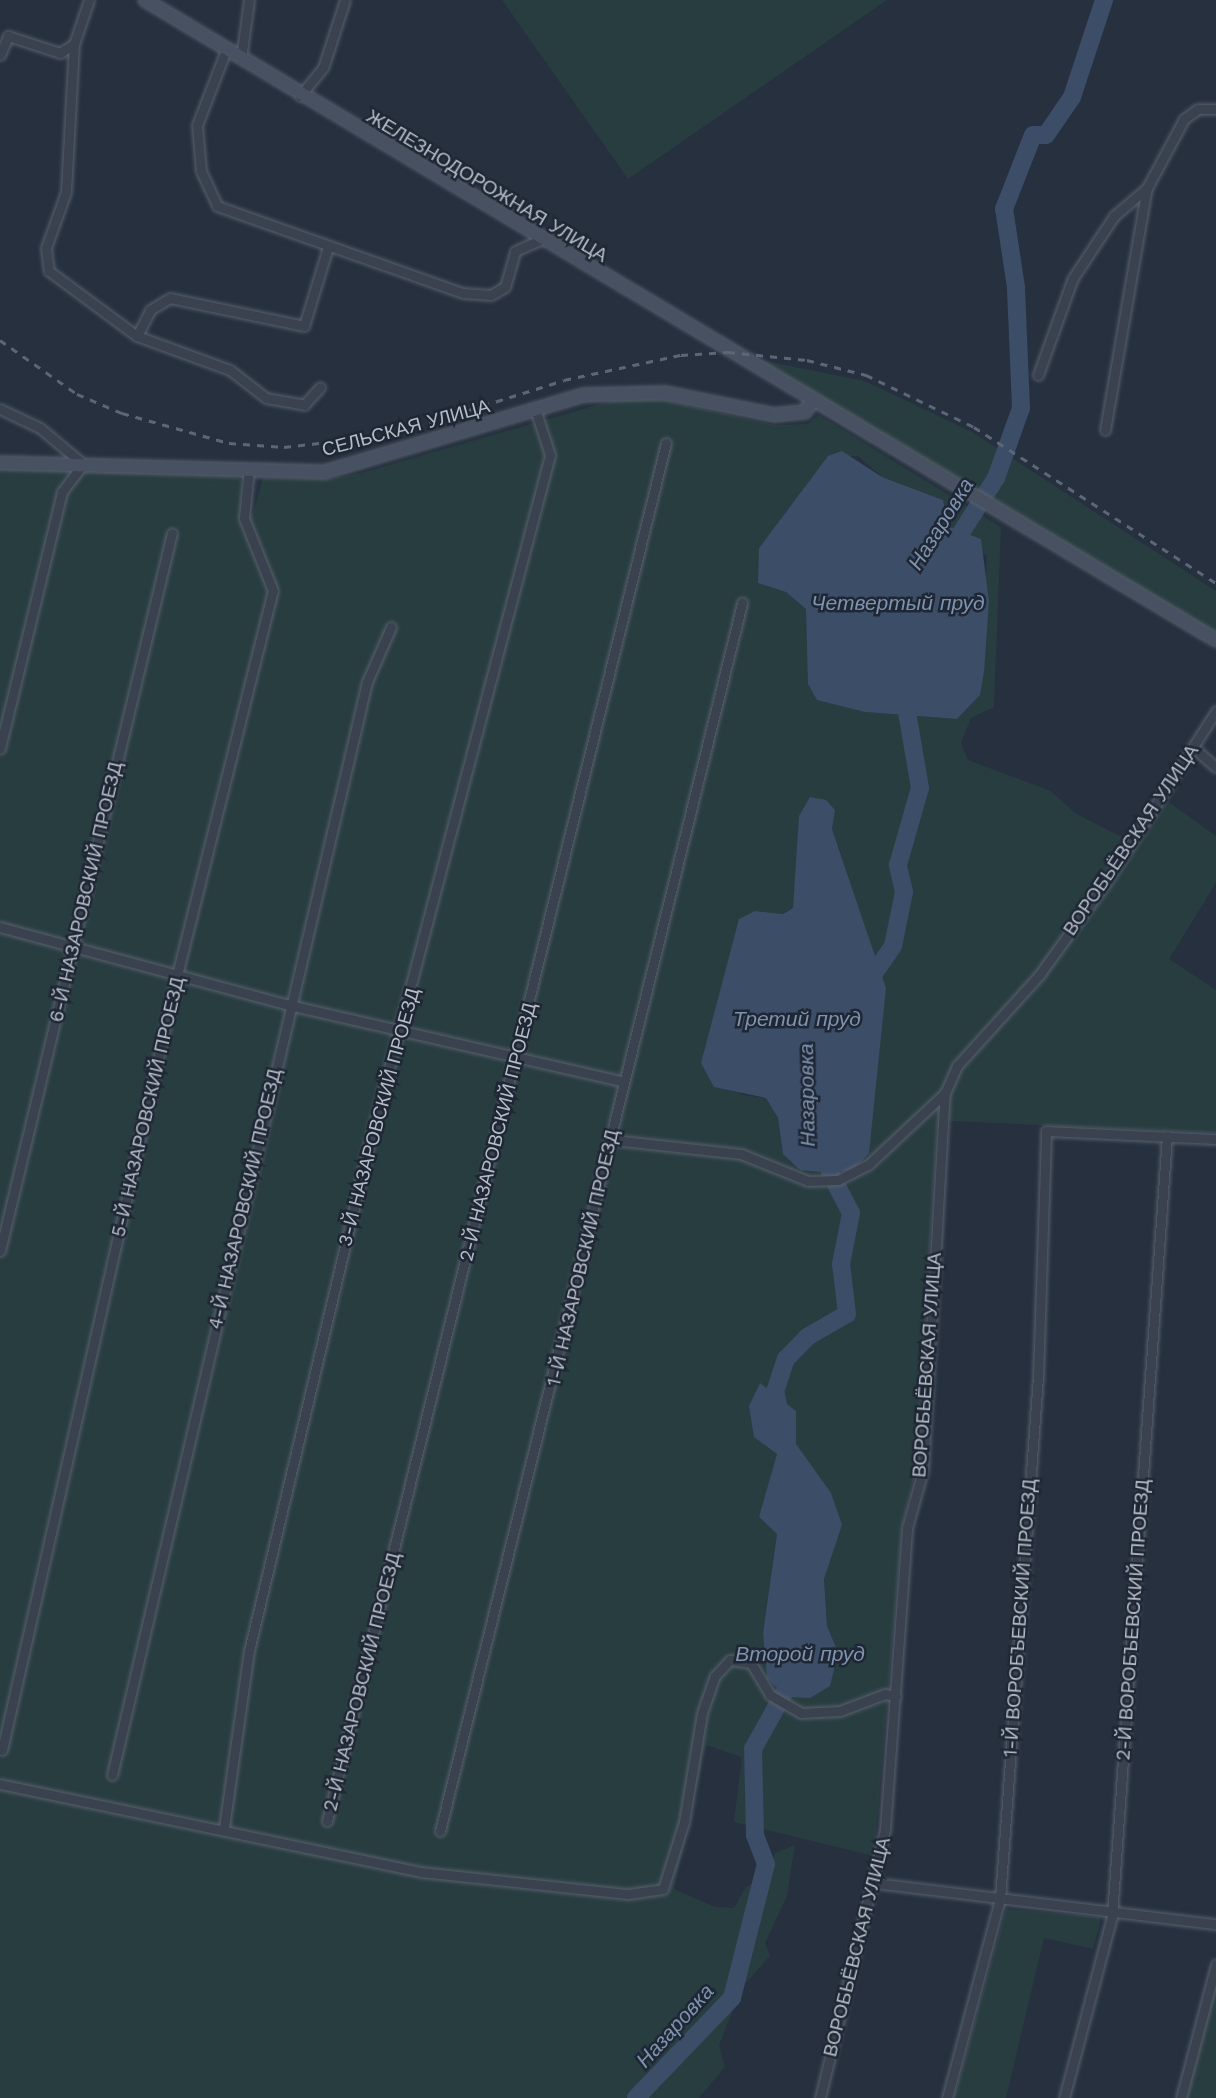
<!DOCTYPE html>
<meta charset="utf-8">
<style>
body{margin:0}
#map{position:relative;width:1216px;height:2098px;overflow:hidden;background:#26303f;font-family:"Work Sans",sans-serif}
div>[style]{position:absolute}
.green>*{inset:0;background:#283d40}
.water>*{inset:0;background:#3c4d67}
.river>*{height:18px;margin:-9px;padding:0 9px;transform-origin:9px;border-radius:9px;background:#3c4d67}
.roads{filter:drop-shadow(0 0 2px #58606d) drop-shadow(0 0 2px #58606d)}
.street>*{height:9px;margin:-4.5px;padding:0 4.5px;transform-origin:4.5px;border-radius:4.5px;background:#3a424f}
.secondary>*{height:12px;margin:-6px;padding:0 6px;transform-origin:6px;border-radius:6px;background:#485162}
.rail>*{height:2.5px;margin-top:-1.25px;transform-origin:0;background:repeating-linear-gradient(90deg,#5c6676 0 7px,transparent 0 14px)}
span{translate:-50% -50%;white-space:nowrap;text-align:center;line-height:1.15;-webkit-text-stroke:5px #1f2734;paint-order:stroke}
.street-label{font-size:19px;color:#b6bdca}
.water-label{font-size:21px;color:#7e93b0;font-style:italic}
</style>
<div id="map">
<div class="green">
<i style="clip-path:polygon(502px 0,887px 0,628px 179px)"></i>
<i style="clip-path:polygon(741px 356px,865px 381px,972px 432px,1216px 591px,1216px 635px)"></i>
<i style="clip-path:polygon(evenodd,621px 398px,663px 400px,774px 425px,808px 424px,819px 415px,1001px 527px,994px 707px,971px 718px,961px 743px,968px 760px,1051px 791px,1075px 813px,1135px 844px,1166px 800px,1216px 836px,1216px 883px,1169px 959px,1216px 990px,1216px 1133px,951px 1121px,937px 1127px,916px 1469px,902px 1526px,874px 1856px,734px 1822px,742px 1757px,706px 1745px,674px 1889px,715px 1907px,734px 1908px,746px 1887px,769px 1874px,775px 1853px,795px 1845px,787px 1896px,765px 1943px,770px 1956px,742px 1987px,719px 2045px,725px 2067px,699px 2098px,0 2098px,0 468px,231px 473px,242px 481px,240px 512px,253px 513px,263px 478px,329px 479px,365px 472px,621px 398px,828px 456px,858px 456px,882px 477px,943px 500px,949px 527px,987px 556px,980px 695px,957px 719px,865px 712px,808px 660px,806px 609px,786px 592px,759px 548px,828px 456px,621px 398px,835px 810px,832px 828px,886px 988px,877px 1054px,783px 1154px,778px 1118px,766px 1098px,743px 1095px,701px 1063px,755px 911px,783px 914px,793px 908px,795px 888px,835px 810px,621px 398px,796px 1411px,796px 1444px,842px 1525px,824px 1579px,827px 1626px,838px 1652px,763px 1633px,777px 1534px,759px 1517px,796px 1411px)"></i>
<i style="clip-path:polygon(1006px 1909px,1099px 1917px,1100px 1923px,1093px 1949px,1044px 1938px,1006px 2098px,954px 2098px)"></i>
<i style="clip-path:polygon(1216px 1965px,1216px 2098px,1181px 2098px)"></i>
</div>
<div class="water">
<i style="clip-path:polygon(842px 451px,882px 477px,943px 500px,949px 527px,981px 539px,989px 601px,984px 672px,980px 695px,957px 719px,865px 712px,817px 700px,808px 684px,806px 609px,786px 592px,758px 583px,759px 548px,828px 456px)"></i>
<i style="clip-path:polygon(810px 797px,826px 800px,835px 810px,832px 829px,886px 988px,869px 1153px,854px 1169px,830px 1173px,800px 1170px,783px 1154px,778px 1118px,766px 1098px,714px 1087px,701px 1063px,739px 919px,755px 911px,783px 914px,793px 908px,799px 816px)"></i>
<i style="clip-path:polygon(760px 1383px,796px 1411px,796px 1444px,831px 1493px,842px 1525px,824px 1579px,827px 1626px,838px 1652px,830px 1686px,810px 1698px,786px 1697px,767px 1678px,763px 1633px,777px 1534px,759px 1517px,777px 1454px,754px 1437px,749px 1406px)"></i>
</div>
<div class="river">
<i style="left:952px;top:547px;width:82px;rotate:-57.5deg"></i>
<i style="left:996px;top:478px;width:74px;rotate:-70.3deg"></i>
<i style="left:1021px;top:408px;width:121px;rotate:-92.4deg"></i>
<i style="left:1016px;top:287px;width:79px;rotate:-98.7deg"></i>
<i style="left:1004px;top:209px;width:79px;rotate:-68.6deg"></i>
<i style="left:1033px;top:135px;width:13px"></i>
<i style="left:1046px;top:135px;width:46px;rotate:-55.6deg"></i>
<i style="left:1072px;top:97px;width:102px;rotate:-71.7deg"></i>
<i style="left:866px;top:985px;width:47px;rotate:-55.3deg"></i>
<i style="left:893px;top:946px;width:55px;rotate:-78.5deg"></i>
<i style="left:904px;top:892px;width:28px;rotate:-103deg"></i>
<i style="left:898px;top:865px;width:80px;rotate:-74.1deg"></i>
<i style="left:920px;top:788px;width:100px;rotate:-99.7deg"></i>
<i style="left:780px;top:1413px;width:22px;rotate:-103deg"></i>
<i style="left:775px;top:1392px;width:35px;rotate:-72deg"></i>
<i style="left:786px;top:1359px;width:30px;rotate:-46deg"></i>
<i style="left:807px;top:1337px;width:46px;rotate:-29.9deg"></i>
<i style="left:847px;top:1314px;width:50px;rotate:-96.8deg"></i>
<i style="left:841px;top:1264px;width:52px;rotate:-78.9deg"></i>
<i style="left:851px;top:1213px;width:45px;rotate:-117.7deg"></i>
<i style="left:830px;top:1173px;width:22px;rotate:-90deg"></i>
<i style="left:636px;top:2098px;width:139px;rotate:-46.2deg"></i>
<i style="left:732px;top:1998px;width:138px;rotate:-75.8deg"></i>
<i style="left:766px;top:1864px;width:31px;rotate:-111deg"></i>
<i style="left:755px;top:1835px;width:86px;rotate:-91.3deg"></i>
<i style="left:753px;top:1749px;width:72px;rotate:-60.9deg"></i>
</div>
<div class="roads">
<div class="street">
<i style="left:89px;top:0;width:46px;rotate:108.8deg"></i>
<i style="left:74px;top:44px;width:148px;rotate:93.1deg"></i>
<i style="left:66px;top:192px;width:59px;rotate:109.7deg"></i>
<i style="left:46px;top:248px;width:23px;rotate:83deg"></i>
<i style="left:49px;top:271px;width:109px;rotate:36.5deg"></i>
<i style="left:137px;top:336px;width:99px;rotate:20.1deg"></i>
<i style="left:230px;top:370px;width:46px;rotate:37.9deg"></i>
<i style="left:266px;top:398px;width:39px;rotate:10deg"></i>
<i style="left:304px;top:405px;width:24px;rotate:-48deg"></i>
<i style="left:226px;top:50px;width:80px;rotate:111.1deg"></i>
<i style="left:197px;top:125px;width:46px;rotate:85deg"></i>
<i style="left:201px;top:171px;width:38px;rotate:65deg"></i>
<i style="left:217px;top:206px;width:261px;rotate:19.5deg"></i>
<i style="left:463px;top:293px;width:28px;rotate:4deg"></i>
<i style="left:491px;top:295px;width:16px;rotate:-30deg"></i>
<i style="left:505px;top:287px;width:37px;rotate:-74deg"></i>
<i style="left:515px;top:251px;width:27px;rotate:-24deg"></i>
<i style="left:0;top:55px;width:21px;rotate:-67deg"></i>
<i style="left:8px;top:36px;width:55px;rotate:18.1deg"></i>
<i style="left:60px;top:53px;width:17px;rotate:-33deg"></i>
<i style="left:241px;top:59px;width:60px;rotate:-82.3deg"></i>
<i style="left:300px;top:96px;width:36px;rotate:-51deg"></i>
<i style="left:323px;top:68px;width:71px;rotate:-72.1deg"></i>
<i style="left:137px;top:336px;width:29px;rotate:-63deg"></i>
<i style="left:150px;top:310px;width:23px;rotate:-31deg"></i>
<i style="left:170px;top:298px;width:137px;rotate:11.8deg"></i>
<i style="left:304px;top:326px;width:83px;rotate:-73.1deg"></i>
<i style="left:1038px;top:375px;width:103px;rotate:-70.2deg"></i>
<i style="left:1073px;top:278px;width:74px;rotate:-56.5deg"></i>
<i style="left:1114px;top:216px;width:43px;rotate:-40.3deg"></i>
<i style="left:0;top:409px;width:44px;rotate:25.4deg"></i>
<i style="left:40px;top:428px;width:56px;rotate:39.9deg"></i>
<i style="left:83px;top:464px;width:35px;rotate:127deg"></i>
<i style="left:62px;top:492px;width:264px;rotate:103.6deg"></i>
<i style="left:1105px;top:430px;width:246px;rotate:-80.2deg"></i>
<i style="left:1147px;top:188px;width:78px;rotate:-61.8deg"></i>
<i style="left:1184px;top:119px;width:17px;rotate:-36deg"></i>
<i style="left:1198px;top:109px;width:18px"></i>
<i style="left:1195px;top:749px;width:28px;rotate:41deg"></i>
<i style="left:0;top:927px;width:299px;rotate:15.1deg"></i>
<i style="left:289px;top:1005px;width:342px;rotate:12.9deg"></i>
<i style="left:613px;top:1140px;width:129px;rotate:6.2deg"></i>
<i style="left:741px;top:1154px;width:72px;rotate:21.9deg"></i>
<i style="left:808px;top:1181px;width:30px;rotate:-2deg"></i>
<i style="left:838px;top:1180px;width:34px;rotate:-27deg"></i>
<i style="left:868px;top:1165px;width:105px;rotate:-43.1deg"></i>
<i style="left:0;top:1251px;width:738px;rotate:-76.53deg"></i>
<i style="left:2px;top:1750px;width:795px;rotate:-77.28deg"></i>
<i style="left:177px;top:975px;width:396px;rotate:-76deg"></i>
<i style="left:273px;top:591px;width:79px;rotate:-111.7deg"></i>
<i style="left:244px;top:518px;width:49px;rotate:-84.2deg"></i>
<i style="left:112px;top:1775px;width:1122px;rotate:-76.87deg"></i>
<i style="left:367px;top:682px;width:60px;rotate:-66.4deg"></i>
<i style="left:0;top:1784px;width:430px;rotate:11.8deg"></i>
<i style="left:421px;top:1872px;width:208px;rotate:6.1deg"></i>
<i style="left:628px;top:1894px;width:35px;rotate:-8deg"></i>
<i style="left:663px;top:1889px;width:70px;rotate:-72.6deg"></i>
<i style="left:684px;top:1822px;width:110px;rotate:-80.6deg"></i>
<i style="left:702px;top:1713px;width:39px;rotate:-71deg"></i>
<i style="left:715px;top:1676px;width:22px;rotate:-47deg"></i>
<i style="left:730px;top:1660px;width:21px;rotate:8deg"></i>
<i style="left:751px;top:1663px;width:37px;rotate:59deg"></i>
<i style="left:770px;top:1695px;width:36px;rotate:30deg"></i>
<i style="left:801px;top:1713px;width:39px;rotate:-3deg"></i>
<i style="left:840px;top:1711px;width:48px;rotate:-20.7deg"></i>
<i style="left:885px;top:1694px;width:11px;rotate:10deg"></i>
<i style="left:327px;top:1821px;width:1419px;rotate:-76.18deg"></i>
<i style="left:224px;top:1828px;width:179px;rotate:-82deg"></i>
<i style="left:249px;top:1651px;width:521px;rotate:-76.68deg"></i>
<i style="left:369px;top:1144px;width:712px;rotate:-75.28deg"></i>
<i style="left:550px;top:455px;width:45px;rotate:-108deg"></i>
<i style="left:440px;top:1831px;width:1265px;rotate:-76.18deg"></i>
<i style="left:875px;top:1883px;width:343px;rotate:6.9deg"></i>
<i style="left:820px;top:2098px;width:277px;rotate:-76.4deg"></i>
<i style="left:885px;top:1829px;width:302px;rotate:-85.8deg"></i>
<i style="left:907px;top:1528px;width:60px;rotate:-74.6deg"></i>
<i style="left:923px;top:1470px;width:378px;rotate:-86.7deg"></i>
<i style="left:945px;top:1093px;width:30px;rotate:-66deg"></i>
<i style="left:957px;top:1066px;width:124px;rotate:-47.9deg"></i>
<i style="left:1040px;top:974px;width:111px;rotate:-54.2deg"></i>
<i style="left:1105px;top:884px;width:206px;rotate:-57.3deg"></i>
<i style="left:947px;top:2098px;width:206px;rotate:-75.1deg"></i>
<i style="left:1000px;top:1899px;width:523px;rotate:-85.84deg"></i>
<i style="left:1038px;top:1377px;width:246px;rotate:-88.1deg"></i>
<i style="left:1046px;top:1131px;width:170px;rotate:2.7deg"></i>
<i style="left:1064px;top:2098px;width:188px;rotate:-75.2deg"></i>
<i style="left:1112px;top:1916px;width:782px;rotate:-85.97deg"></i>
<i style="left:1181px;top:2098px;width:138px;rotate:-75.3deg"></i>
</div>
<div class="secondary">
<i style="left:145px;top:0;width:1248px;rotate:30.86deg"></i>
<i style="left:0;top:463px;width:325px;rotate:1.6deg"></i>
<i style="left:325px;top:472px;width:269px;rotate:-16.6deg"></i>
<i style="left:583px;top:395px;width:82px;rotate:-1.4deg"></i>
<i style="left:665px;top:393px;width:111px;rotate:11.4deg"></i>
<i style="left:774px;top:415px;width:31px;rotate:-6deg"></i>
<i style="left:805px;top:412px;width:11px;rotate:-56deg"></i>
</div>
</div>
<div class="rail">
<i style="left:0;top:340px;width:94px;rotate:35deg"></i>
<i style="left:77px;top:394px;width:49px;rotate:22.9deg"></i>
<i style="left:122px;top:413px;width:111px;rotate:15.7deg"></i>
<i style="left:229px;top:443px;width:55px;rotate:4.2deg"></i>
<i style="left:284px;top:447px;width:106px;rotate:-6.5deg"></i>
<i style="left:389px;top:435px;width:183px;rotate:-17.4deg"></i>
<i style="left:564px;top:380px;width:120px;rotate:-12.1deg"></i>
<i style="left:681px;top:355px;width:47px;rotate:-3.7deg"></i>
<i style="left:728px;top:352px;width:79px;rotate:5.8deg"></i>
<i style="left:807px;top:360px;width:61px;rotate:14.3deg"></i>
<i style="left:866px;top:375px;width:120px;rotate:25.7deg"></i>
<i style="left:974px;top:427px;width:288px;rotate:32.8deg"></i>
</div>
<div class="street-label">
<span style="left:487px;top:186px;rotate:31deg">ЖЕЛЕЗНОДОРОЖНАЯ УЛИЦА</span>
<span style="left:406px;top:428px;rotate:-15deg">СЕЛЬСКАЯ УЛИЦА</span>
<span style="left:1131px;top:840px;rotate:-56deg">ВОРОБЬЁВСКАЯ УЛИЦА</span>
<span style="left:86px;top:892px;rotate:-77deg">6-Й НАЗАРОВСКИЙ ПРОЕЗД</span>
<span style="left:148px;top:1107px;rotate:-77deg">5-Й НАЗАРОВСКИЙ ПРОЕЗД</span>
<span style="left:379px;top:1117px;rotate:-75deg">3-Й НАЗАРОВСКИЙ ПРОЕЗД</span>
<span style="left:498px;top:1132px;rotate:-76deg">2-Й НАЗАРОВСКИЙ ПРОЕЗД</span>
<span style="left:245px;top:1199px;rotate:-77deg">4-Й НАЗАРОВСКИЙ ПРОЕЗД</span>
<span style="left:583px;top:1258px;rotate:-77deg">1-Й НАЗАРОВСКИЙ ПРОЕЗД</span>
<span style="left:927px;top:1365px;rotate:-86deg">ВОРОБЬЁВСКАЯ УЛИЦА</span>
<span style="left:1020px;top:1618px;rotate:-86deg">1-Й ВОРОБЪЕВСКИЙ ПРОЕЗД</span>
<span style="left:1133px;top:1620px;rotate:-86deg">2-Й ВОРОБЪЕВСКИЙ ПРОЕЗД</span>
<span style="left:362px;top:1682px;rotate:-76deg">2-Й НАЗАРОВСКИЙ ПРОЕЗД</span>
<span style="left:857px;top:1947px;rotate:-76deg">ВОРОБЬЁВСКАЯ УЛИЦА</span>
</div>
<div class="water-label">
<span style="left:941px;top:524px;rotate:-58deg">Назаровка</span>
<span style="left:898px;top:603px">Четвертый пруд</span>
<span style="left:797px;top:1019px">Третий пруд</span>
<span style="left:807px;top:1095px;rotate:-91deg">Назаровка</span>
<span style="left:800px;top:1654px">Второй пруд</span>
<span style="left:675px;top:2026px;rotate:-48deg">Назаровка</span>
</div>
</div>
